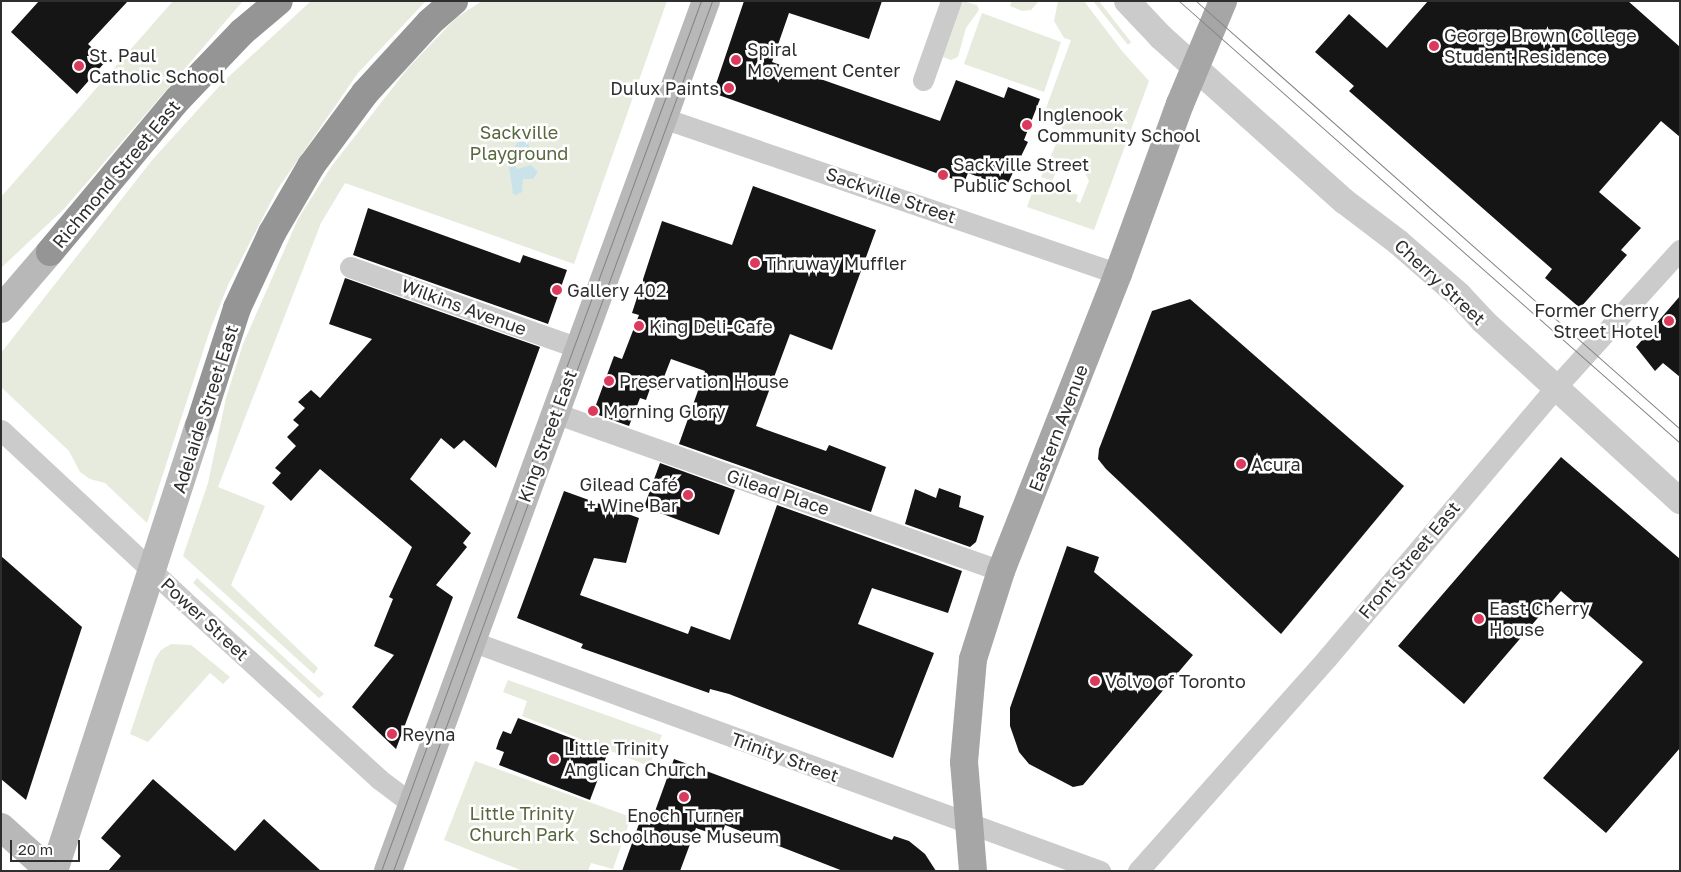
<!DOCTYPE html>
<meta charset="utf-8">
<style>
body{margin:0}
#map{position:relative;width:1681px;height:872px;overflow:hidden;background:#fff;font-family:"Golos Text",sans-serif}
div>[style]{position:absolute}
.green>*{inset:0;background:#e6ebdd}
.water>*{inset:0;background:#cae2ea}
.building>*{inset:0;background:#151515}
.minor>*{height:21px;margin:-10.5px;padding:0 10.5px;transform-origin:10.5px;border-radius:10.5px;background:#cbcbcb}
.tertiary>*{height:26px;margin:-13px;padding:0 13px;transform-origin:13px;border-radius:13px;background:#cbcbcb}
.secondary>*{height:28px;margin:-14px;padding:0 14px;transform-origin:14px;border-radius:14px;background:#b8b8b8}
.primary>*{height:28px;margin:-14px;padding:0 14px;transform-origin:14px;border-radius:14px;background:#a6a6a6}
.motorway>*{height:28px;margin:-14px;padding:0 14px;transform-origin:14px;border-radius:14px;background:#959595}
.tram>*{height:1px;margin:-0.5px;padding:0 0.5px;transform-origin:0.5px;border-radius:0.5px;background:#838383}
.dots>*{width:14px;height:14px;translate:-50% -50%;box-sizing:border-box;border:2px solid #fff;border-radius:50%}
span{translate:-50% -50%;white-space:nowrap;text-align:center;line-height:1.15;-webkit-text-stroke:5px #fff;paint-order:stroke}
.poi-label{font-size:18px;color:#2e2e2e}
.left{translate:0 -50%;text-align:left}
.right{translate:-100% -50%;text-align:right}
.park-label{font-size:18px;color:#57673e}
.street-label{font-size:18px;color:#2e2e2e}
.frame{position:absolute;inset:0;border:2px solid #2e2e2e;pointer-events:none}
.scale{position:absolute;left:10px;top:840px;width:70px;height:22px;box-sizing:border-box;border:2px solid #2e2e2e;border-top:0;padding-left:6px;font-size:15px;line-height:18px;white-space:nowrap;color:#2e2e2e;-webkit-text-stroke:4px #fff;paint-order:stroke}
</style>
<div id="map">
<div class="green">
<i style="clip-path:polygon(173px 1px,243px 1px,64px 209px,1px 268px,1px 197px)"></i>
<i style="clip-path:polygon(311px 1px,426px 1px,358px 73px,277px 190px,228px 285px,210px 330px,147px 523px,105px 483px,90px 479px,80px 472px,69px 451px,1px 387px,1px 353px,153px 159px,224px 81px)"></i>
<i style="clip-path:polygon(482px 1px,667px 1px,574px 264px,345px 183px,321px 223px,218px 487px,265px 506px,231px 585px,318px 668px,314px 674px,183px 556px,208px 483px,226px 398px,243px 344px,298px 219px,331px 167px,408px 68px,456px 18px)"></i>
<i style="clip-path:polygon(963px 1px,977px 5px,979px 10px,966px 28px,958px 57px,951px 60px,943px 57px)"></i>
<i style="clip-path:polygon(1012px 1px,1039px 1px,1031px 10px,1022px 11px,1010px 6px)"></i>
<i style="clip-path:polygon(1058px 1px,1084px 1px,1122px 51px,1149px 81px,1094px 230px,1027px 207px,1034px 187px,1040px 181px,1078px 195px,1076px 201px,1080px 203px,1089px 181px,1084px 170px,1069px 165px,1057px 170px,1052px 181px,1041px 177px,1063px 129px,1046px 108px,1071px 40px,1064px 38px,1054px 21px)"></i>
<i style="clip-path:polygon(1093px 1px,1099px 1px,1131px 42px,1128px 45px)"></i>
<i style="clip-path:polygon(982px 13px,1061px 42px,1044px 92px,964px 64px)"></i>
<i style="clip-path:polygon(197px 578px,324px 694px,319px 698px,193px 583px)"></i>
<i style="clip-path:polygon(171px 644px,191px 645px,230px 677px,223px 684px,210px 673px,148px 742px,130px 734px,155px 659px,161px 650px)"></i>
<i style="clip-path:polygon(508px 680px,662px 735px,649px 766px,522px 716px,527px 701px,503px 692px)"></i>
<i style="clip-path:polygon(475px 761px,631px 817px,613px 869px,591px 863px,588px 871px,523px 871px,444px 840px)"></i>
</div>
<div class="water">
<i style="clip-path:polygon(525px 125px,530px 129px,527px 138px,532px 157px,525px 161px,515px 158px,512px 163px,518px 169px,531px 165px,538px 172px,533px 179px,523px 179px,522px 192px,516px 195px,513px 194px,508px 159px,519px 140px,520px 129px)"></i>
</div>
<div class="building">
<i style="clip-path:polygon(39px 1px,128px 1px,88px 44px,106px 61px,77px 94px,11px 32px)"></i>
<i style="clip-path:polygon(744px 1px,882px 1px,869px 39px,789px 13px,772px 62px,940px 121px,956px 80px,1004px 98px,1008px 87px,1040px 99px,1024px 140px,1028px 142px,1006px 187px,968px 173px,964px 183px,713px 93px)"></i>
<i style="clip-path:polygon(1428px 1px,1628px 1px,1680px 47px,1680px 137px,1661px 121px,1599px 192px,1641px 228px,1621px 250px,1627px 255px,1580px 308px,1545px 278px,1552px 269px,1349px 91px,1354px 86px,1315px 52px,1349px 14px,1387px 48px)"></i>
<i style="clip-path:polygon(753px 186px,876px 230px,832px 350px,790px 334px,756px 426px,826px 451px,829px 445px,886px 467px,871px 512px,679px 444px,705px 371px,671px 359px,659px 390px,651px 386px,646px 400px,640px 398px,629px 426px,593px 413px,614px 356px,622px 359px,639px 315px,632px 313px,662px 221px,732px 245px)"></i>
<i style="clip-path:polygon(368px 208px,520px 263px,523px 255px,567px 270px,548px 324px,353px 255px)"></i>
<i style="clip-path:polygon(345px 278px,540px 347px,496px 468px,464px 440px,454px 449px,441px 438px,410px 479px,471px 533px,463px 543px,467px 547px,436px 585px,453px 597px,396px 749px,352px 707px,394px 655px,374px 646px,393px 599px,389px 597px,412px 547px,320px 469px,291px 501px,272px 483px,281px 473px,275px 468px,296px 446px,287px 437px,299px 425px,293px 420px,305px 408px,298px 402px,311px 390px,320px 398px,372px 339px,329px 324px)"></i>
<i style="clip-path:polygon(1680px 296px,1680px 377px,1663px 363px,1655px 371px,1636px 347px)"></i>
<i style="clip-path:polygon(1190px 299px,1404px 486px,1281px 634px,1106px 469px,1098px 459px,1099px 449px,1152px 311px)"></i>
<i style="clip-path:polygon(1561px 457px,1680px 559px,1680px 748px,1606px 833px,1543px 778px,1643px 662px,1561px 591px,1464px 704px,1398px 646px)"></i>
<i style="clip-path:polygon(660px 463px,735px 490px,719px 535px,644px 507px)"></i>
<i style="clip-path:polygon(939px 488px,961px 496px,959px 507px,984px 516px,976px 542px,970px 547px,905px 524px,915px 489px,936px 498px)"></i>
<i style="clip-path:polygon(564px 491px,639px 518px,626px 563px,594px 558px,580px 595px,688px 634px,691px 626px,730px 640px,777px 505px,962px 571px,948px 613px,872px 588px,858px 624px,934px 653px,893px 758px,729px 694px,710px 689px,709px 693px,581px 648px,583px 644px,517px 618px)"></i>
<i style="clip-path:polygon(1067px 546px,1099px 557px,1094px 572px,1193px 655px,1083px 785px,1073px 787px,1029px 764px,1019px 752px,1010px 726px,1010px 708px)"></i>
<i style="clip-path:polygon(1px 556px,82px 627px,26px 800px,1px 779px)"></i>
<i style="clip-path:polygon(518px 718px,608px 752px,590px 800px,499px 765px,504px 752px,496px 749px,499px 740px,503px 731px,511px 734px)"></i>
<i style="clip-path:polygon(674px 759px,892px 840px,894px 836px,909px 841px,925px 854px,936px 871px,843px 871px,725px 825px,721px 837px,696px 828px,680px 871px,622px 871px,640px 821px,650px 825px)"></i>
<i style="clip-path:polygon(153px 779px,235px 851px,264px 819px,321px 871px,108px 871px,121px 856px,101px 838px)"></i>
</div>
<div class="minor">
<i style="left:923px;top:80px;width:84px;rotate:-70.5deg"></i>
<i style="left:663px;top:118px;width:481px;rotate:18.9deg"></i>
<i style="left:350px;top:267px;width:243px;rotate:19.5deg"></i>
<i style="left:555px;top:413px;width:473px;rotate:19.5deg"></i>
<i style="left:1px;top:430px;width:248px;rotate:43deg"></i>
<i style="left:182px;top:599px;width:267px;rotate:42.4deg"></i>
<i style="left:379px;top:779px;width:41px;rotate:37.1deg"></i>
<i style="left:471px;top:641px;width:670px;rotate:20.09deg"></i>
<i style="left:1138px;top:871px;width:285px;rotate:-48.4deg"></i>
<i style="left:1327px;top:658px;width:355px;rotate:-49.8deg"></i>
<i style="left:1556px;top:387px;width:185px;rotate:-47.9deg"></i>
</div>
<div class="tertiary">
<i style="left:1127px;top:1px;width:50px;rotate:46.6deg"></i>
<i style="left:1161px;top:37px;width:246px;rotate:41.9deg"></i>
<i style="left:1344px;top:201px;width:68px;rotate:37.2deg"></i>
<i style="left:1398px;top:242px;width:81px;rotate:41deg"></i>
<i style="left:1459px;top:295px;width:35px;rotate:47deg"></i>
<i style="left:1483px;top:321px;width:267px;rotate:42.4deg"></i>
</div>
<div class="secondary">
<i style="left:1px;top:309px;width:75px;rotate:-49.3deg"></i>
<i style="left:1px;top:827px;width:66px;rotate:41.9deg"></i>
<i style="left:54px;top:871px;width:468px;rotate:-72deg"></i>
<i style="left:388px;top:871px;width:926px;rotate:-69.92deg"></i>
</div>
<div class="primary">
<i style="left:973px;top:871px;width:109px;rotate:-94.7deg"></i>
<i style="left:964px;top:762px;width:103px;rotate:-85deg"></i>
<i style="left:973px;top:659px;width:92px;rotate:-72.3deg"></i>
<i style="left:1001px;top:571px;width:319px;rotate:-68.5deg"></i>
<i style="left:1118px;top:274px;width:181px;rotate:-70deg"></i>
<i style="left:1180px;top:104px;width:112px;rotate:-67.3deg"></i>
</div>
<div class="motorway">
<i style="left:50px;top:252px;width:199px;rotate:-50.1deg"></i>
<i style="left:178px;top:99px;width:93px;rotate:-46.3deg"></i>
<i style="left:242px;top:32px;width:48px;rotate:-40deg"></i>
<i style="left:199px;top:426px;width:124px;rotate:-72.1deg"></i>
<i style="left:237px;top:308px;width:83px;rotate:-65deg"></i>
<i style="left:272px;top:233px;width:78px;rotate:-59.8deg"></i>
<i style="left:311px;top:166px;width:91px;rotate:-53.5deg"></i>
<i style="left:365px;top:93px;width:96px;rotate:-47.5deg"></i>
<i style="left:430px;top:22px;width:32px;rotate:-41deg"></i>
</div>
<div class="tram">
<i style="left:1179px;top:1px;width:668px;rotate:41.42deg"></i>
<i style="left:1196px;top:1px;width:646px;rotate:41.49deg"></i>
<i style="left:381px;top:871px;width:927px;rotate:-69.81deg"></i>
<i style="left:393px;top:871px;width:927px;rotate:-69.86deg"></i>
</div>
<div class="dots">
<i style="left:1434px;top:46px;background:#db3a5d"></i>
<i style="left:736px;top:60px;background:#db3a5d"></i>
<i style="left:79px;top:66px;background:#db3a5d"></i>
<i style="left:729px;top:88px;background:#db3a5d"></i>
<i style="left:1027px;top:125px;background:#db3a5d"></i>
<i style="left:943px;top:175px;background:#db3a5d"></i>
<i style="left:755px;top:263px;background:#db3a5d"></i>
<i style="left:557px;top:290px;background:#db3a5d"></i>
<i style="left:1669px;top:321px;background:#db3a5d"></i>
<i style="left:639px;top:326px;background:#db3a5d"></i>
<i style="left:609px;top:381px;background:#db3a5d"></i>
<i style="left:593px;top:411px;background:#db3a5d"></i>
<i style="left:1241px;top:464px;background:#db3a5d"></i>
<i style="left:688px;top:495px;background:#db3a5d"></i>
<i style="left:1479px;top:619px;background:#db3a5d"></i>
<i style="left:1095px;top:681px;background:#db3a5d"></i>
<i style="left:392px;top:734px;background:#db3a5d"></i>
<i style="left:554px;top:759px;background:#db3a5d"></i>
<i style="left:684px;top:797px;background:#db3a5d"></i>
</div>
<div class="poi-label">
<span class="left" style="left:1444px;top:46px">George Brown College<br>Student Residence</span>
<span class="left" style="left:747px;top:60px">Spiral<br>Movement Center</span>
<span class="left" style="left:89px;top:66px">St. Paul<br>Catholic School</span>
<span class="right" style="left:719px;top:88px">Dulux Paints</span>
<span class="left" style="left:1037px;top:125px">Inglenook<br>Community School</span>
<span class="left" style="left:953px;top:175px">Sackville Street<br>Public School</span>
<span class="left" style="left:765px;top:263px">Thruway Muffler</span>
<span class="left" style="left:567px;top:290px">Gallery 402</span>
<span class="right" style="left:1659px;top:321px">Former Cherry<br>Street Hotel</span>
<span class="left" style="left:649px;top:326px">King Deli-Cafe</span>
<span class="left" style="left:619px;top:381px">Preservation House</span>
<span class="left" style="left:603px;top:411px">Morning Glory</span>
<span class="left" style="left:1251px;top:464px">Acura</span>
<span class="right" style="left:678px;top:495px">Gilead Café<br>+ Wine Bar</span>
<span class="left" style="left:1489px;top:619px">East Cherry<br>House</span>
<span class="left" style="left:1105px;top:681px">Volvo of Toronto</span>
<span class="left" style="left:402px;top:734px">Reyna</span>
<span class="left" style="left:564px;top:759px">Little Trinity<br>Anglican Church</span>
<span style="left:684px;top:826px">Enoch Turner<br>Schoolhouse Museum</span>
</div>
<div class="park-label">
<span style="left:519px;top:143px">Sackville<br>Playground</span>
<span style="left:522px;top:824px">Little Trinity<br>Church Park</span>
</div>
<div class="street-label">
<span style="left:116px;top:174px;rotate:-50deg">Richmond Street East</span>
<span style="left:891px;top:195px;rotate:19deg">Sackville Street</span>
<span style="left:1440px;top:282px;rotate:43deg">Cherry Street</span>
<span style="left:464px;top:307px;rotate:20deg">Wilkins Avenue</span>
<span style="left:205px;top:409px;rotate:-72deg">Adelaide Street East</span>
<span style="left:1058px;top:428px;rotate:-69deg">Eastern Avenue</span>
<span style="left:547px;top:436px;rotate:-70deg">King Street East</span>
<span style="left:778px;top:492px;rotate:19deg">Gilead Place</span>
<span style="left:1409px;top:560px;rotate:-50deg">Front Street East</span>
<span style="left:205px;top:619px;rotate:43deg">Power Street</span>
<span style="left:785px;top:757px;rotate:20deg">Trinity Street</span>
</div>
<div class="frame"></div>
<div class="scale">20 m</div>
</div>
